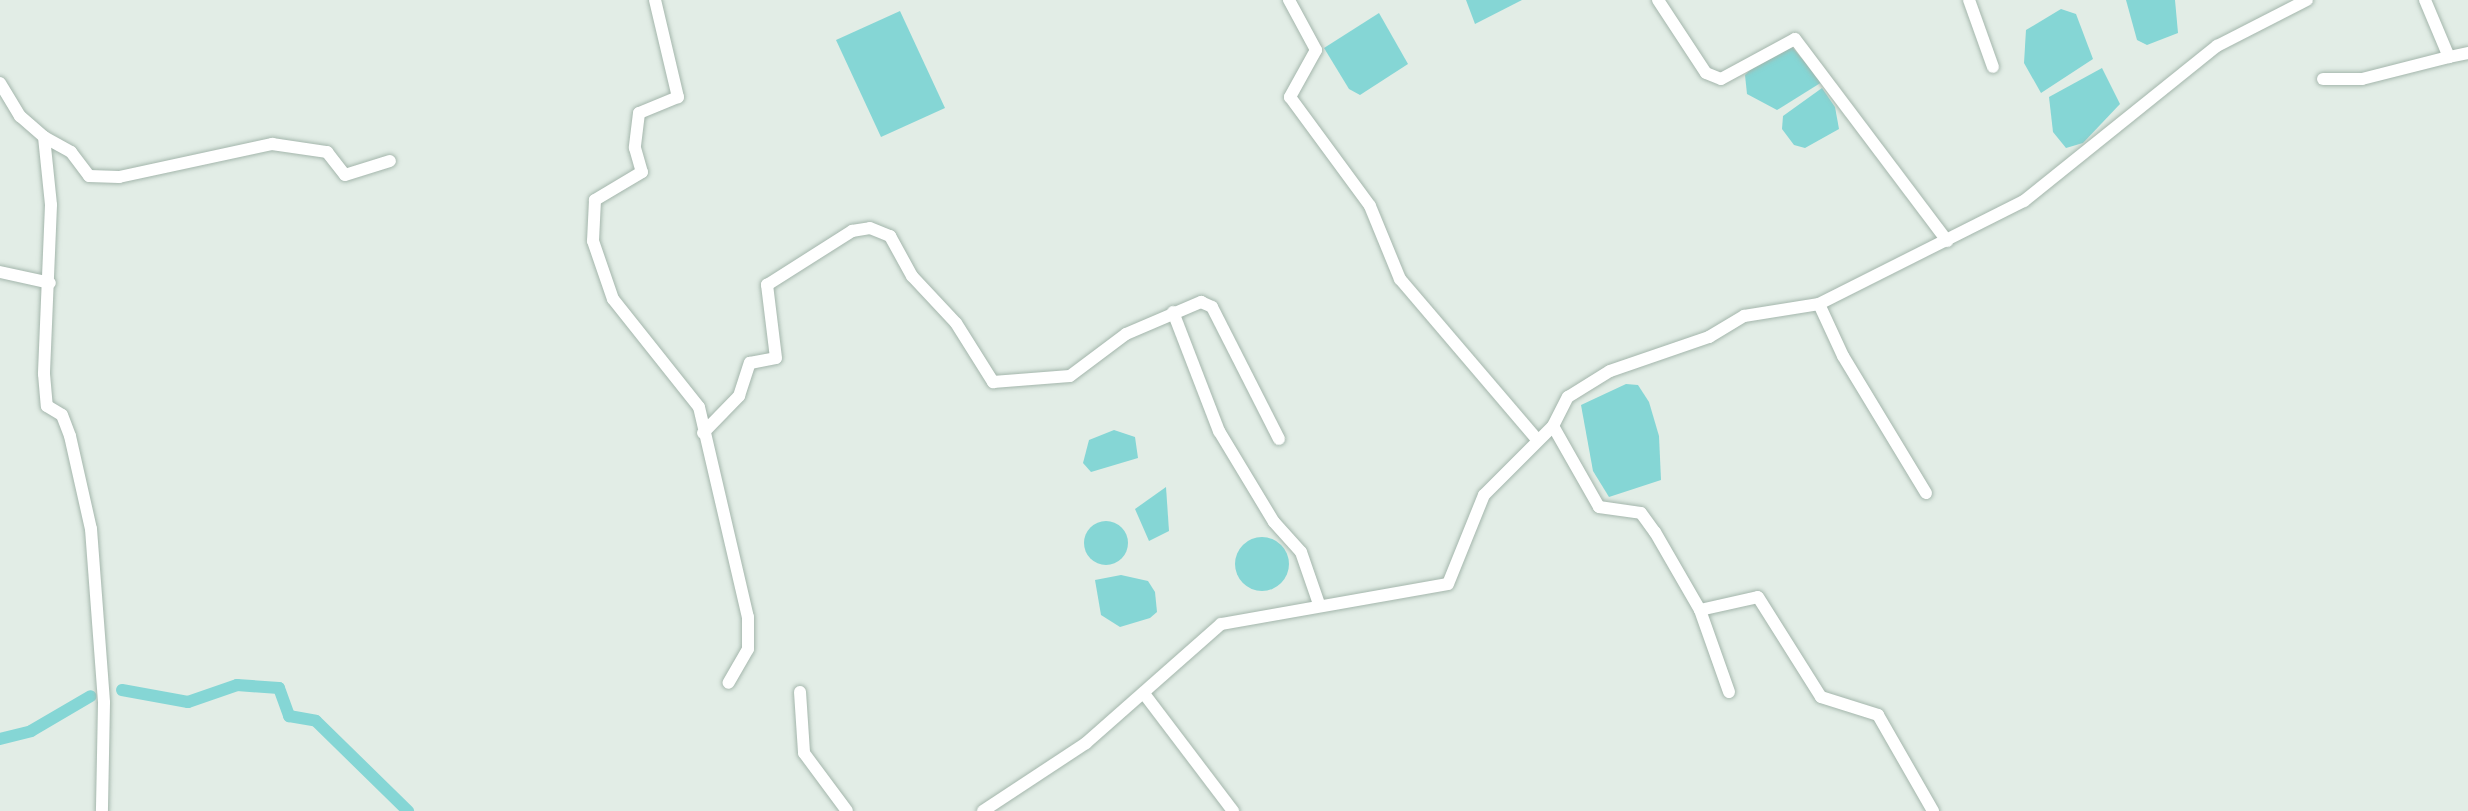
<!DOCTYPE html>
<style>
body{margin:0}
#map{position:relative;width:2468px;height:811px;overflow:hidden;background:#e2ede6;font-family:"Noto Sans",sans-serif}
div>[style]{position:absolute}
.water>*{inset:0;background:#85d6d5}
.round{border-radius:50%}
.canal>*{height:12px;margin:-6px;padding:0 6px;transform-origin:6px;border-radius:6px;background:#85d6d5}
.roads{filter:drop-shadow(0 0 2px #a4b6ac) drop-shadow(0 0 2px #a4b6ac)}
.minor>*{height:12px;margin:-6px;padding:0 6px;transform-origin:6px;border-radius:6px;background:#fff}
span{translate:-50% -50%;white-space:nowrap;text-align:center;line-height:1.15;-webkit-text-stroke:5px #f3f9f5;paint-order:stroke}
</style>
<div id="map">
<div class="water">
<i style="clip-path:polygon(1466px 0,1522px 0,1475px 24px)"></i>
<i style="clip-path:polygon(2126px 0,2175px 0,2178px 33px,2147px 45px,2137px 40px)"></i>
<i style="clip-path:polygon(2061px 9px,2076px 14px,2093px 59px,2041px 93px,2024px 63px,2026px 30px)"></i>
<i style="clip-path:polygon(900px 11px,945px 108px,881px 137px,836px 40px)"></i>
<i style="clip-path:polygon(1379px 13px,1408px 64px,1360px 95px,1349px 89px,1324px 48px)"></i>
<i style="clip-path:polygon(1792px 47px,1822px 82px,1777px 110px,1747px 94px,1745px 75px,1766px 55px)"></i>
<i style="clip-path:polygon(2102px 68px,2120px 104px,2083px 143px,2066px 148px,2053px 132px,2049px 97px)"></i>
<i style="clip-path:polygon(1822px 88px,1835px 107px,1839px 129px,1805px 148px,1794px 145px,1782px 129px,1783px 116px)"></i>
<i style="clip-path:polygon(1626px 384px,1638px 385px,1649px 402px,1659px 436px,1661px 480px,1609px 497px,1593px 471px,1581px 405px)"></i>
<i style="clip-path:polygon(1114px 430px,1135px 437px,1138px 458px,1091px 472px,1083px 463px,1089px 440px)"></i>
<i style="clip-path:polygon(1166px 487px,1169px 531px,1149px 541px,1135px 509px)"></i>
<i class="round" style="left:1084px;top:521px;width:44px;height:44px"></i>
<i class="round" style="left:1235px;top:537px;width:54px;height:54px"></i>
<i style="clip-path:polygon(1121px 575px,1148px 581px,1155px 592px,1157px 612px,1150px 618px,1120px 627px,1101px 615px,1095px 580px)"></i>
</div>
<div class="canal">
<i style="left:122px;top:690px;width:67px;rotate:10.3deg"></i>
<i style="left:188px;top:702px;width:52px;rotate:-19.1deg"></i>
<i style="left:237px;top:685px;width:42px;rotate:4.1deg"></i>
<i style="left:279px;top:688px;width:30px;rotate:70deg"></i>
<i style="left:289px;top:716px;width:27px;rotate:10deg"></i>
<i style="left:316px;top:721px;width:129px;rotate:44.4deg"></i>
<i style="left:0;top:739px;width:32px;rotate:-14deg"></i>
<i style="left:31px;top:731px;width:69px;rotate:-30.3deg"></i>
</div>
<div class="roads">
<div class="minor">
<i style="left:655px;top:0;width:100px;rotate:76.7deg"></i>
<i style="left:678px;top:97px;width:42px;rotate:157.7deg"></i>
<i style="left:639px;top:113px;width:35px;rotate:97deg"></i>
<i style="left:635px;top:148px;width:25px;rotate:74deg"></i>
<i style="left:642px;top:172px;width:55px;rotate:149.2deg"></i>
<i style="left:595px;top:200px;width:41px;rotate:92.8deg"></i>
<i style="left:593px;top:241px;width:61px;rotate:71deg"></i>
<i style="left:613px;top:299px;width:138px;rotate:51.5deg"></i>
<i style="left:699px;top:407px;width:216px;rotate:76.9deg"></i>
<i style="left:748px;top:617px;width:32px;rotate:90deg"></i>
<i style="left:748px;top:649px;width:39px;rotate:120deg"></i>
<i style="left:1289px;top:0;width:57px;rotate:61.6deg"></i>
<i style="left:1316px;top:50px;width:54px;rotate:119deg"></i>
<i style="left:1290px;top:97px;width:135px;rotate:53.7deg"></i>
<i style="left:1370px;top:206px;width:79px;rotate:67.7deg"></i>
<i style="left:1400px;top:279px;width:209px;rotate:49.5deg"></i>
<i style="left:1658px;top:0;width:87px;rotate:56.7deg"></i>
<i style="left:1706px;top:73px;width:16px;rotate:22deg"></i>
<i style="left:1721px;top:79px;width:84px;rotate:-28.4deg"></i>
<i style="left:1795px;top:39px;width:253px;rotate:53deg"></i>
<i style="left:1969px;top:0;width:71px;rotate:70.3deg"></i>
<i style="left:2425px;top:0;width:62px;rotate:67.2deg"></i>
<i style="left:2449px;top:57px;width:19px;rotate:-12deg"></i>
<i style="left:2323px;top:79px;width:39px"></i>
<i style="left:2362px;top:79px;width:90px;rotate:-14.2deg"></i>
<i style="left:0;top:83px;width:39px;rotate:59deg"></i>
<i style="left:20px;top:116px;width:32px;rotate:41deg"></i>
<i style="left:44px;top:137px;width:68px;rotate:84.1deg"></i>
<i style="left:51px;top:205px;width:169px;rotate:92.4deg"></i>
<i style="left:44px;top:374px;width:32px;rotate:85deg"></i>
<i style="left:47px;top:406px;width:17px;rotate:31deg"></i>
<i style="left:62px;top:415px;width:22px;rotate:69deg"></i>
<i style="left:70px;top:436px;width:95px;rotate:77.3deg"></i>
<i style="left:91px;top:529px;width:174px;rotate:85.7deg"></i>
<i style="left:104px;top:703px;width:108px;rotate:91.1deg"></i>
<i style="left:44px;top:137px;width:31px;rotate:29deg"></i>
<i style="left:71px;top:152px;width:30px;rotate:53deg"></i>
<i style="left:89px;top:176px;width:30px;rotate:2deg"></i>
<i style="left:119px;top:177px;width:157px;rotate:-12.2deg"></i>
<i style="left:272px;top:144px;width:56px;rotate:8.3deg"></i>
<i style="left:327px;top:152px;width:29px;rotate:52deg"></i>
<i style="left:345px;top:175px;width:47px;rotate:-17.3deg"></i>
<i style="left:0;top:272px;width:51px;rotate:12.4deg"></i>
<i style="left:1173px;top:312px;width:128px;rotate:68.9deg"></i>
<i style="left:1219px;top:431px;width:106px;rotate:58.9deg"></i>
<i style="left:1274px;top:522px;width:40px;rotate:48deg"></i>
<i style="left:1301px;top:552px;width:55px;rotate:70.9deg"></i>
<i style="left:1553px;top:426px;width:93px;rotate:60.4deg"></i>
<i style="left:1599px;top:507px;width:42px;rotate:8.1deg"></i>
<i style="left:1641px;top:513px;width:24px;rotate:54deg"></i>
<i style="left:1655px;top:532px;width:90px;rotate:60deg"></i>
<i style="left:1700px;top:610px;width:87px;rotate:70.5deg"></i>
<i style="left:703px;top:433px;width:52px;rotate:-45.8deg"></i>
<i style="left:739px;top:396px;width:35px;rotate:-72deg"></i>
<i style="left:750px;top:363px;width:26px;rotate:-11deg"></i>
<i style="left:776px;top:358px;width:74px;rotate:-97deg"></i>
<i style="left:767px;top:285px;width:101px;rotate:-32.4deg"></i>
<i style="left:852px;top:231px;width:18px;rotate:-9deg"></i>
<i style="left:870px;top:228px;width:22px;rotate:22deg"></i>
<i style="left:890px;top:236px;width:46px;rotate:61.2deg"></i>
<i style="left:912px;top:276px;width:64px;rotate:46.9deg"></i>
<i style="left:956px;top:323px;width:70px;rotate:57.9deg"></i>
<i style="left:993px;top:382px;width:77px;rotate:-4.5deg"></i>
<i style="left:1070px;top:376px;width:70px;rotate:-36.9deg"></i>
<i style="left:1126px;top:334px;width:82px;rotate:-23.1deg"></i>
<i style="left:1201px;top:302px;width:12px;rotate:24deg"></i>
<i style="left:1212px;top:307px;width:148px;rotate:63.1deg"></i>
<i style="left:1926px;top:493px;width:160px;rotate:-121.2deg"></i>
<i style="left:1843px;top:356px;width:57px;rotate:-114.8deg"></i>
<i style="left:1819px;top:304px;width:229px;rotate:-26.7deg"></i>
<i style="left:2024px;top:201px;width:248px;rotate:-38.8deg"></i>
<i style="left:2217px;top:46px;width:101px;rotate:-27.1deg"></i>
<i style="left:1700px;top:610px;width:59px;rotate:-12.6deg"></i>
<i style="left:1758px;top:597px;width:118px;rotate:57.8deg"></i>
<i style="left:1821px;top:697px;width:60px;rotate:17.5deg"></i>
<i style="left:1878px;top:715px;width:111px;rotate:60.2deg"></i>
<i style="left:800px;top:692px;width:61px;rotate:86.2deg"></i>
<i style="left:804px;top:753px;width:72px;rotate:53.4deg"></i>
<i style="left:1145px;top:695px;width:146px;rotate:52.8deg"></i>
<i style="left:983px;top:811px;width:123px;rotate:-33.4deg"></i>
<i style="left:1086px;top:743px;width:180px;rotate:-41.4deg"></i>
<i style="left:1221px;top:624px;width:230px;rotate:-10deg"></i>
<i style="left:1448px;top:584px;width:96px;rotate:-68deg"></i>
<i style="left:1484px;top:495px;width:98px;rotate:-45deg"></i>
<i style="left:1553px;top:426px;width:33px;rotate:-63deg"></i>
<i style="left:1568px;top:397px;width:49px;rotate:-31.8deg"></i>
<i style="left:1610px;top:371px;width:105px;rotate:-19deg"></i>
<i style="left:1709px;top:337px;width:41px;rotate:-31deg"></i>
<i style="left:1744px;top:316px;width:76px;rotate:-9.1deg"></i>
</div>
</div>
</div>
